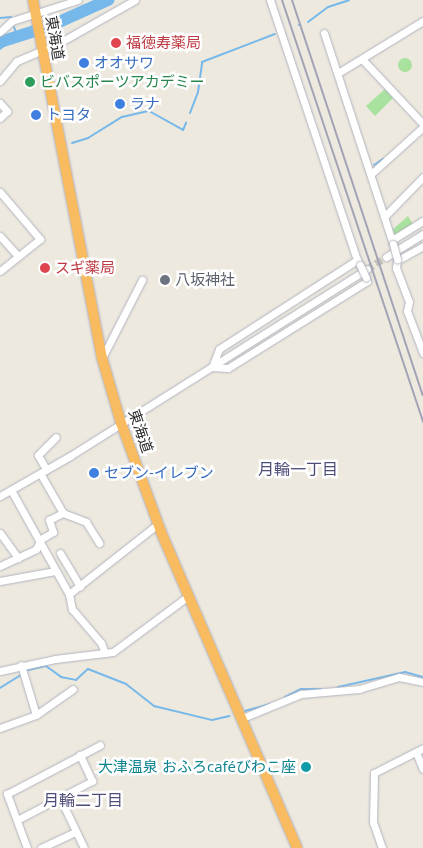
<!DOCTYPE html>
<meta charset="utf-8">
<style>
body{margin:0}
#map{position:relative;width:423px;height:848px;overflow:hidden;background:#ede9df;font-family:"Open Sans","Noto Sans JP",sans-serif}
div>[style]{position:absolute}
.green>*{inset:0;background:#a9e19e}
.round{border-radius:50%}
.stream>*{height:2px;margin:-1px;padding:0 1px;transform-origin:1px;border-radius:1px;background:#77b8ea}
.river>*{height:12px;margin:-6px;padding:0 6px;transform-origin:6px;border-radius:6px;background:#77b8ea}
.minor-tunnel>*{height:7px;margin-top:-3.5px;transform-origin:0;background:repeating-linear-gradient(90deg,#c6c3bb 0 7px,transparent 0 10.5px)}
.roads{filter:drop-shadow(0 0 1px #b2b3bf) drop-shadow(0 0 1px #b2b3bf)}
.minor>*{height:7px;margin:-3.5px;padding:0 3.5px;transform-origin:3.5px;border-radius:3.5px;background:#fff}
.highway>*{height:10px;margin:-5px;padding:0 5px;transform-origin:5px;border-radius:5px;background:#f8bb5f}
.rail>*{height:2px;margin:-1px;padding:0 1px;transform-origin:1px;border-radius:1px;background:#a2a2b5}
.bridges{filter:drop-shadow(0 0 1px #b2b3bf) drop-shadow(0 0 1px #b2b3bf)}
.minor-bridge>*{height:7px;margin:-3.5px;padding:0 3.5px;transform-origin:3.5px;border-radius:3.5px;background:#fff}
.dots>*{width:14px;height:14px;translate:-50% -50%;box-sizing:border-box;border:2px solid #fff;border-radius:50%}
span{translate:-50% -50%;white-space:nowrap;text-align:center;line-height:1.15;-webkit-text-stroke:5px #fff;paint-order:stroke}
.street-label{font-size:15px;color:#2c2c2c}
.health-label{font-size:15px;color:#be3a42}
.left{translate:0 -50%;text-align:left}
.shop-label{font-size:15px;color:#366cbe}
.leisure-label{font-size:15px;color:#27864d}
.worship-label{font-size:15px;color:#5b616d}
.culture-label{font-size:15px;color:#0d838f}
.right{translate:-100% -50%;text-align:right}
.neighbourhood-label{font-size:16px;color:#4e4e7b}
</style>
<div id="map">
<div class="green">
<i class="round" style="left:398px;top:58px;width:14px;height:14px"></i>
<i style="clip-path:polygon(385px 89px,393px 98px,375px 116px,366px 106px)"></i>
<i style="clip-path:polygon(408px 216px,414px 226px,394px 238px,391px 231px)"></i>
</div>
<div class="stream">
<i style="left:0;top:18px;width:11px;rotate:-5deg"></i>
<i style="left:308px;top:22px;width:25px;rotate:-37deg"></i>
<i style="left:328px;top:7px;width:22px;rotate:-18deg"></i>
<i style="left:299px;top:25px;width:1px"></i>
<i style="left:14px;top:27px;width:11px;rotate:68deg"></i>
<i style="left:0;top:49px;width:20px;rotate:-37deg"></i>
<i style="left:190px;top:113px;width:22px;rotate:-69deg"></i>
<i style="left:198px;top:92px;width:30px;rotate:-82deg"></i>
<i style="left:202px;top:62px;width:78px;rotate:-21deg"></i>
<i style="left:72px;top:143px;width:17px;rotate:-17deg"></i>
<i style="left:88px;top:138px;width:40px;rotate:-32deg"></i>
<i style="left:122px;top:117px;width:28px;rotate:-13deg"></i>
<i style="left:149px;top:111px;width:39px;rotate:29deg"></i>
<i style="left:183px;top:130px;width:8px;rotate:-67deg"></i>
<i style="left:374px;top:165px;width:11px;rotate:-34deg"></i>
<i style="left:24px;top:671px;width:23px;rotate:-13deg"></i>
<i style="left:46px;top:666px;width:19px;rotate:36deg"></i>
<i style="left:61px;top:677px;width:15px;rotate:11deg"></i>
<i style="left:76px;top:680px;width:16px;rotate:-43deg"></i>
<i style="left:88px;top:669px;width:41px;rotate:21.5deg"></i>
<i style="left:126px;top:684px;width:36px;rotate:38deg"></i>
<i style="left:154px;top:706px;width:60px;rotate:13.6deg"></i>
<i style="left:212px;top:720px;width:18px;rotate:-13deg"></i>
<i style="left:338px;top:687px;width:69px;rotate:-12.6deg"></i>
<i style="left:405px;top:672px;width:19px;rotate:16deg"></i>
<i style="left:0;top:688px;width:25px;rotate:-32deg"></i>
<i style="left:285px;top:697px;width:18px;rotate:-27deg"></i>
<i style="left:301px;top:689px;width:20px"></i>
<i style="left:245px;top:711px;width:25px;rotate:-16deg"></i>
</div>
<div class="river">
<i style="left:0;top:42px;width:52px;rotate:-17.7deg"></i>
<i style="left:50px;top:26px;width:64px;rotate:-24.1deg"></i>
</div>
<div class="minor-tunnel">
<i style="left:367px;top:269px;width:22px;rotate:-32deg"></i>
</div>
<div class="roads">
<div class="minor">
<i style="left:270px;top:0;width:274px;rotate:71.5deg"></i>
<i style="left:0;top:32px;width:16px;rotate:-43deg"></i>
<i style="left:12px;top:21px;width:69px;rotate:-17.7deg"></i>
<i style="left:324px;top:33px;width:222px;rotate:71.9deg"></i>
<i style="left:362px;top:59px;width:89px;rotate:46.8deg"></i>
<i style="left:338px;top:73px;width:100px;rotate:-31.5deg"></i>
<i style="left:0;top:81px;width:26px;rotate:-50deg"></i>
<i style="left:17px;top:61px;width:46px;rotate:-23.2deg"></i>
<i style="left:59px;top:43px;width:87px;rotate:-29.5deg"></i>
<i style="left:0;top:103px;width:11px;rotate:49deg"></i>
<i style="left:7px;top:111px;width:10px;rotate:135deg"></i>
<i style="left:371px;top:174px;width:70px;rotate:-42.1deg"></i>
<i style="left:0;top:192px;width:62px;rotate:49.6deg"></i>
<i style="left:40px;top:239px;width:51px;rotate:141.3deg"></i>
<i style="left:384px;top:217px;width:56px;rotate:-45.7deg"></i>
<i style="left:0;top:236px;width:27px;rotate:48deg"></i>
<i style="left:392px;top:240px;width:36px;rotate:-32deg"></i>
<i style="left:386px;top:257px;width:44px;rotate:-31.9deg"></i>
<i style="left:397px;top:259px;width:9px;rotate:96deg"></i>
<i style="left:396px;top:268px;width:36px;rotate:69deg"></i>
<i style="left:409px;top:302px;width:9px;rotate:103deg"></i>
<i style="left:407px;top:311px;width:45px;rotate:69.1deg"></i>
<i style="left:398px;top:260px;width:29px;rotate:-29deg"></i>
<i style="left:360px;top:265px;width:6px;rotate:-121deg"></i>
<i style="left:357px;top:260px;width:164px;rotate:147.2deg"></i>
<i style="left:219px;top:349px;width:19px;rotate:111deg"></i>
<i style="left:212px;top:367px;width:16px;rotate:4deg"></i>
<i style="left:228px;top:368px;width:164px;rotate:-32deg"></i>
<i style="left:367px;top:281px;width:3px;rotate:-108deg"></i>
<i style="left:102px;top:358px;width:88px;rotate:-62.9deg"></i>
<i style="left:46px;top:469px;width:16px;rotate:-120deg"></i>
<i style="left:38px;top:455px;width:25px;rotate:-45deg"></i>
<i style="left:11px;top:490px;width:119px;rotate:60.9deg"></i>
<i style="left:69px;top:594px;width:15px;rotate:79deg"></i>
<i style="left:72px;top:609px;width:45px;rotate:49.5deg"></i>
<i style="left:101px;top:643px;width:11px;rotate:68deg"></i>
<i style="left:0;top:496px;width:81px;rotate:-29.7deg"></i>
<i style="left:70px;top:456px;width:351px;rotate:-32.2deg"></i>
<i style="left:63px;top:513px;width:25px;rotate:21deg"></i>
<i style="left:86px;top:522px;width:25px;rotate:58deg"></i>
<i style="left:0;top:533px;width:31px;rotate:54deg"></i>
<i style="left:60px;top:553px;width:39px;rotate:59deg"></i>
<i style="left:0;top:566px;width:40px;rotate:-25deg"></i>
<i style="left:36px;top:549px;width:11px;rotate:-63deg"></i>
<i style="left:41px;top:539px;width:14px;rotate:-30deg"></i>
<i style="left:53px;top:532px;width:13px;rotate:-108deg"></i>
<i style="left:49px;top:520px;width:16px;rotate:-27deg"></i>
<i style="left:63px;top:513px;width:46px;rotate:-119.9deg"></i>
<i style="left:0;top:581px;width:56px;rotate:-10.3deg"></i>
<i style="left:69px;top:594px;width:113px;rotate:-38.2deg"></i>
<i style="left:21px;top:665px;width:52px;rotate:73.3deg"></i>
<i style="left:0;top:671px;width:56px;rotate:-12.3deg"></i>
<i style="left:55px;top:659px;width:58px;rotate:-6.9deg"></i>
<i style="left:113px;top:652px;width:94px;rotate:-36.7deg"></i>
<i style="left:240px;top:719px;width:66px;rotate:-22.3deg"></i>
<i style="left:301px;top:694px;width:58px;rotate:-4.9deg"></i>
<i style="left:359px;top:689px;width:42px;rotate:-16.7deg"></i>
<i style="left:399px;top:677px;width:25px;rotate:12deg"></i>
<i style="left:0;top:728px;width:38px;rotate:-20deg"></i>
<i style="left:36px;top:715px;width:45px;rotate:-35.1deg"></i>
<i style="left:416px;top:752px;width:18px;rotate:68deg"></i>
<i style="left:60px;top:798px;width:55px;rotate:64.4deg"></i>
<i style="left:17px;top:820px;width:85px;rotate:-27.5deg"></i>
<i style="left:92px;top:781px;width:29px;rotate:-115deg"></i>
<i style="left:27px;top:848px;width:58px;rotate:-110.3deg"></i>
<i style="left:7px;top:794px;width:105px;rotate:-27.8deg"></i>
<i style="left:41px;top:848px;width:38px;rotate:-25deg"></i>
<i style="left:382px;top:848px;width:28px;rotate:-109deg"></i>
<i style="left:373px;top:822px;width:49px;rotate:-88.8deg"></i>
<i style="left:374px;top:773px;width:55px;rotate:-27deg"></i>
</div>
<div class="highway">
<i style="left:33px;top:0;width:365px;rotate:79.1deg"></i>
<i style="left:102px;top:358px;width:68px;rotate:73.7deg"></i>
<i style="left:121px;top:423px;width:116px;rotate:69.8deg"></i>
<i style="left:161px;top:532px;width:344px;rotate:66.7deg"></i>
</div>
</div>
<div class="rail">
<i style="left:282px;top:0;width:445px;rotate:71.5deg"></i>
<i style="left:292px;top:0;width:416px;rotate:71.7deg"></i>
</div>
<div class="bridges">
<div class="minor-bridge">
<i style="left:393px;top:244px;width:16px;rotate:75deg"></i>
<i style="left:360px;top:265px;width:14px;rotate:65deg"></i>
</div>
</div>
<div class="dots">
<i style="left:116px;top:43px;background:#e0444e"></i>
<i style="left:84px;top:63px;background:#3f7fe0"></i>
<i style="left:30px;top:82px;background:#2e9e5b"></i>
<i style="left:120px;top:104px;background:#3f7fe0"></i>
<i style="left:36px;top:115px;background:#3f7fe0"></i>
<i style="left:45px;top:268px;background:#e0444e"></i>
<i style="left:165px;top:280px;background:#6b7280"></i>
<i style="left:94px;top:473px;background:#3f7fe0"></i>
<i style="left:306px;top:767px;background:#0f9aa8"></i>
</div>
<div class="street-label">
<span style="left:55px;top:38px;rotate:80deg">東海道</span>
<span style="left:141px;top:431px;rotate:71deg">東海道</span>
</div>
<div class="health-label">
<span class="left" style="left:126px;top:43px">福徳寿薬局</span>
<span class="left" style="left:55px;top:268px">スギ薬局</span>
</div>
<div class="shop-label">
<span class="left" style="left:94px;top:63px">オオサワ</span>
<span class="left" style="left:130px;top:104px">ラナ</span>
<span class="left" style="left:46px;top:115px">トヨタ</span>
<span class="left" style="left:104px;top:473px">セブン-イレブン</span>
</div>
<div class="leisure-label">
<span class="left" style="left:40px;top:82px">ビバスポーツアカデミー</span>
</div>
<div class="worship-label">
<span class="left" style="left:175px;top:280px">八坂神社</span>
</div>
<div class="culture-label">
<span class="right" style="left:296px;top:767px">大津温泉 おふろcaféびわこ座</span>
</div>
<div class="neighbourhood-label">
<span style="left:298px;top:469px">月輪一丁目</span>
<span style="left:83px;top:800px">月輪二丁目</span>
</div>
</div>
